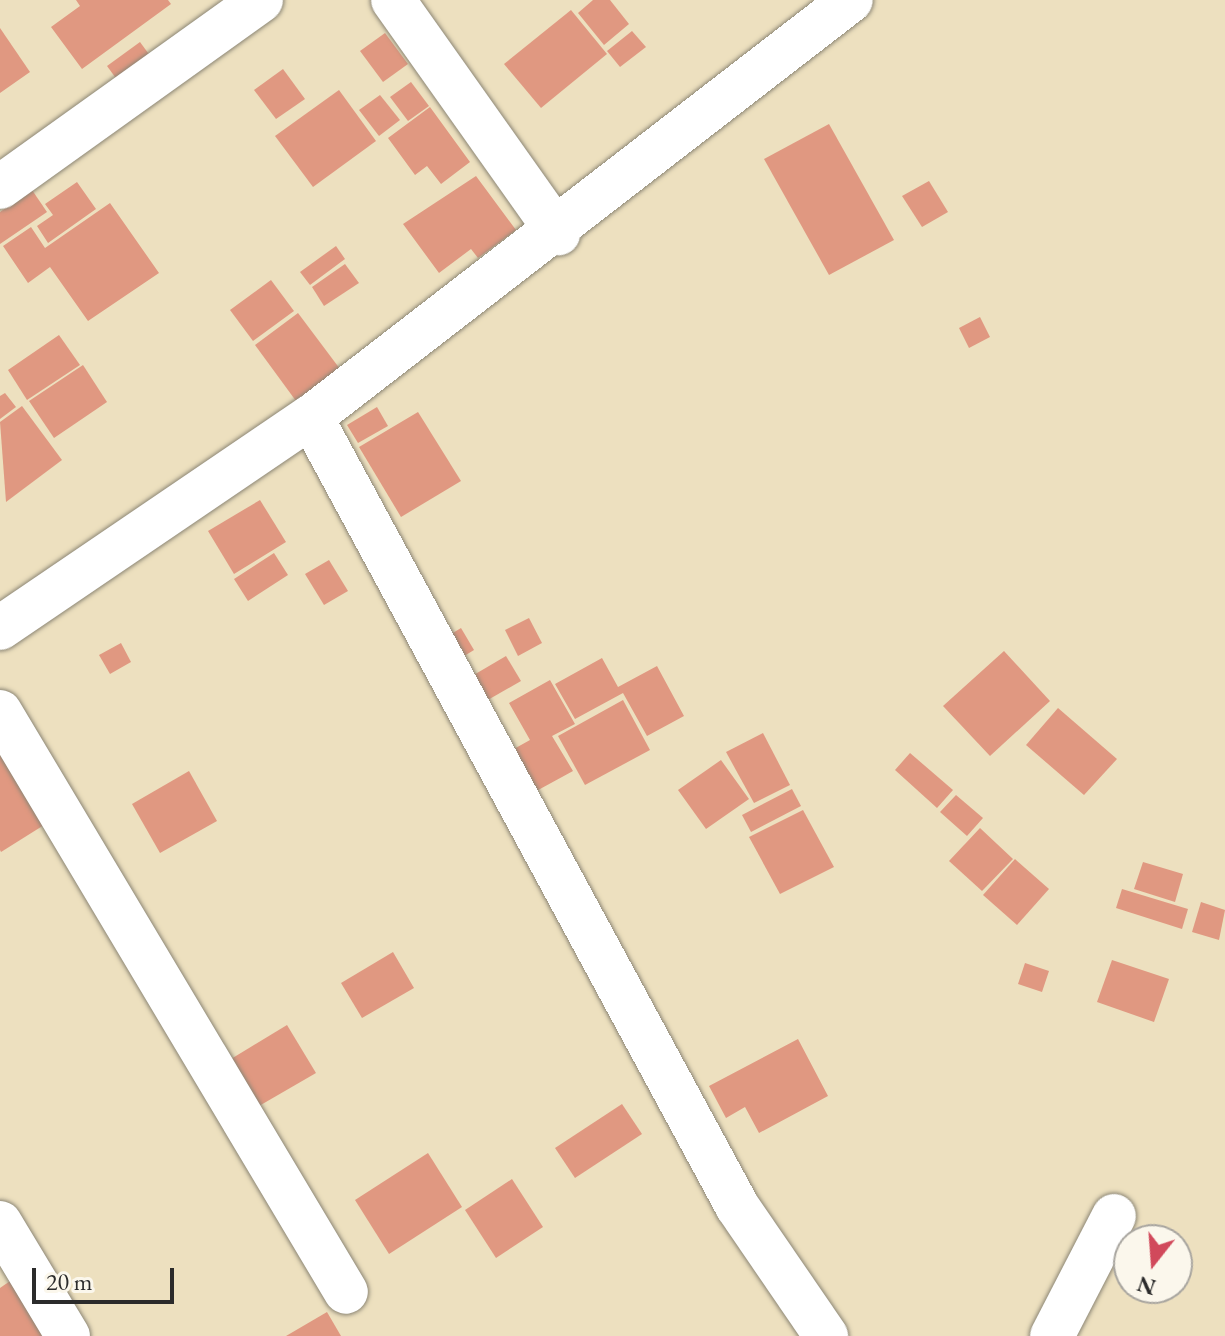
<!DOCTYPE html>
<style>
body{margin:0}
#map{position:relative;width:1225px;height:1336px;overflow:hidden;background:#ede0bf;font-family:"EB Garamond",serif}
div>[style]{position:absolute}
.building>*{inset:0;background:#e09881}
.roads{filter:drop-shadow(0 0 2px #8c8675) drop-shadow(0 0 2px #8c8675)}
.street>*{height:44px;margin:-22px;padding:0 22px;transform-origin:22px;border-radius:22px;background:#fff}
span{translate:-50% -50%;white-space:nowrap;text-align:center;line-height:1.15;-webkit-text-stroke:8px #fbf7ec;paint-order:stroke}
.north{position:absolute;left:1113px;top:1224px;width:80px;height:80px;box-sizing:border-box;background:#fbf7ec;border:2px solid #a8a59f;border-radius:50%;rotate:197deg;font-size:22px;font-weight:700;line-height:32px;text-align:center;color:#2b2b2b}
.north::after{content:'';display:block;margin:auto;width:28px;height:36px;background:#d1495b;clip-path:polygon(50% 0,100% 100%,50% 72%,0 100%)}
.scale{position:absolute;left:32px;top:1268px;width:142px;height:36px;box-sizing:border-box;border:4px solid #2b2b2b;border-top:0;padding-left:10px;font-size:24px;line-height:28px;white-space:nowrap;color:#2b2b2b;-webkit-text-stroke:6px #fbf7ec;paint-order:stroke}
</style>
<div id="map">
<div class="building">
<i style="clip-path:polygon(76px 0,168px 0,171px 4px,82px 69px,51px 27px,80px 6px)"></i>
<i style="clip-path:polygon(593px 0,610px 0,629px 24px,604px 45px,578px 13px)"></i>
<i style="clip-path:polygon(571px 10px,607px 54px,541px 108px,504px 64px)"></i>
<i style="clip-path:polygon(0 28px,30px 72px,0 93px)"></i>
<i style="clip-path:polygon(632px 31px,646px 47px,620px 67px,607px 51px)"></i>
<i style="clip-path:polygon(385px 33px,408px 64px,383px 82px,360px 51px)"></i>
<i style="clip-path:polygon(140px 42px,151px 57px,118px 81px,107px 66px)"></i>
<i style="clip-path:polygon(283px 69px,305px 99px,276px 119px,254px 90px)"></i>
<i style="clip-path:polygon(411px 82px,429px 106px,408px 121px,390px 97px)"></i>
<i style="clip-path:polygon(339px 90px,376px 141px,313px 187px,275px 136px)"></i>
<i style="clip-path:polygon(380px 95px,400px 120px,379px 136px,359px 110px)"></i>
<i style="clip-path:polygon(430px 107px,470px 162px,441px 184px,427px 166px,415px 175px,388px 138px)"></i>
<i style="clip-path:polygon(829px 124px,894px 240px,829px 275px,764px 159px)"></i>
<i style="clip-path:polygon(476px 176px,516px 230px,478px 258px,471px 249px,439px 273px,403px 224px)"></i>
<i style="clip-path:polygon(929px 181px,948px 212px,922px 227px,902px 196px)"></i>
<i style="clip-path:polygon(77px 182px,96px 209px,48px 243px,37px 226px,53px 215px,45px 204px)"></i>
<i style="clip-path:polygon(32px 190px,47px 212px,0 244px,0 212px)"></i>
<i style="clip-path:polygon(110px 203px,159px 273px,88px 321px,50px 267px,28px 283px,3px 246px,31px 227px,45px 248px)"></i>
<i style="clip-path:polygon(336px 246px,345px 259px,310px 285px,300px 272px)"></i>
<i style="clip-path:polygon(345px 264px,359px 283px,324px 306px,312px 287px)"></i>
<i style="clip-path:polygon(271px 280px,294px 311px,253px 341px,230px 310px)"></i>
<i style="clip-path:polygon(298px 313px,340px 369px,296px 401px,255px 345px)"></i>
<i style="clip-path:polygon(980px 317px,990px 337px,969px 348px,959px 328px)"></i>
<i style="clip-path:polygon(59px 335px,80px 365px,27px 400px,8px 370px)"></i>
<i style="clip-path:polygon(83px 365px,107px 402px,54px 438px,29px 401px)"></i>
<i style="clip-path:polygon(5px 393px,16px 407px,0 419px,0 396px)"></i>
<i style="clip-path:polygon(22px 406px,62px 460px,6px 502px,0 422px)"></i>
<i style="clip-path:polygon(377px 407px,388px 426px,358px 443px,347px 425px)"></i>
<i style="clip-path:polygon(418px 412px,461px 481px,401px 517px,359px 447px)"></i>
<i style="clip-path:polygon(260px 500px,286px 542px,234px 574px,208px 531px)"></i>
<i style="clip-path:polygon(274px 553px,288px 575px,248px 601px,234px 579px)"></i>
<i style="clip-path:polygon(329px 560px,348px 591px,324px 605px,305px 574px)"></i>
<i style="clip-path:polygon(529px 618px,542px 643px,518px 656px,505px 630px)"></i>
<i style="clip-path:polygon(461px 628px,474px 650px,456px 661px,443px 639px)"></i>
<i style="clip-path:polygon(121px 643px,131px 662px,110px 674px,99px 655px)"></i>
<i style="clip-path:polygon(1004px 651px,1050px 701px,990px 756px,943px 706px)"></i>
<i style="clip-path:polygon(506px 656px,521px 681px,486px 701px,472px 676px)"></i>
<i style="clip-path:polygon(602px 658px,618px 687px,657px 666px,684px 716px,647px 736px,623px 693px,575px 719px,555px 684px)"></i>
<i style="clip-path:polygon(550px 680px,575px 724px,552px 736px,573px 771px,529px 795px,505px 754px,530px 740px,509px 703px)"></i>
<i style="clip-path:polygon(623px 700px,650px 750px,585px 785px,558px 736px)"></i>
<i style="clip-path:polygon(1058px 708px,1117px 759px,1084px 795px,1026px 745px)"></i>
<i style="clip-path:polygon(763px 733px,790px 785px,754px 803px,726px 752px)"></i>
<i style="clip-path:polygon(0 748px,52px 820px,1px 852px,0 850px)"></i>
<i style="clip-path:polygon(910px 753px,953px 790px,937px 808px,895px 770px)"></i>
<i style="clip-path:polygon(721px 760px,749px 799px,706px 829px,678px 790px)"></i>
<i style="clip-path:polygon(189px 771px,217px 821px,160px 853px,132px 804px)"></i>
<i style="clip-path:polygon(792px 789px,801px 806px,751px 832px,742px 815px)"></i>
<i style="clip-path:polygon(956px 795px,983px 818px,967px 836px,940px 812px)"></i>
<i style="clip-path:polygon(803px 810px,834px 867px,780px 894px,749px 837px)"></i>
<i style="clip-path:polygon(980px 828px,1013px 859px,982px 891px,949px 861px)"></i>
<i style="clip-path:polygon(1015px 859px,1049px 889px,1017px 925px,983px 895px)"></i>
<i style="clip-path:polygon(1143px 862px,1183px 874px,1175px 902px,1134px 889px)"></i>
<i style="clip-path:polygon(1122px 889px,1188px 909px,1182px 929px,1116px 908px)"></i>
<i style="clip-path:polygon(1201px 902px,1225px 910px,1219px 940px,1192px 932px)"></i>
<i style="clip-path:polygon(393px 952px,414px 988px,362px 1018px,341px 983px)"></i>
<i style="clip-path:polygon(1112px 960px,1169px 979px,1154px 1022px,1097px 1002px)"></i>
<i style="clip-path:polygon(1025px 963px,1049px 971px,1042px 992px,1018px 984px)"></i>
<i style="clip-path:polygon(287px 1025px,316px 1073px,259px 1106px,231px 1059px)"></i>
<i style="clip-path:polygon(798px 1039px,828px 1096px,759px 1133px,745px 1107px,726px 1118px,709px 1086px)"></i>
<i style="clip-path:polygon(622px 1104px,642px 1134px,575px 1178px,555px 1148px)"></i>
<i style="clip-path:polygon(428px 1153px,462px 1207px,389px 1254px,355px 1200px)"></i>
<i style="clip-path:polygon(512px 1179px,543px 1227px,496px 1258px,465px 1210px)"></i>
<i style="clip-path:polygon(13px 1279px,54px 1336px,0 1336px,0 1288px)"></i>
<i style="clip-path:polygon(327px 1312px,341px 1336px,286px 1336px)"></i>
</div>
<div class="roads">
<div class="street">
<i style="left:393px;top:0;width:286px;rotate:54.7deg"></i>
<i style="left:0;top:187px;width:321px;rotate:-35.6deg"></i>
<i style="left:311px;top:417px;width:897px;rotate:61.63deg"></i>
<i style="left:737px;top:1206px;width:158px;rotate:55.6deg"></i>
<i style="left:0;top:628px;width:376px;rotate:-34.2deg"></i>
<i style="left:311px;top:417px;width:682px;rotate:-37.68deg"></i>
<i style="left:0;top:712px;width:675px;rotate:59.18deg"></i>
<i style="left:0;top:1223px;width:132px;rotate:59deg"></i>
<i style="left:1052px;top:1336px;width:135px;rotate:-62.7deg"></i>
</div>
</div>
<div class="north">N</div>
<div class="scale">20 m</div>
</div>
